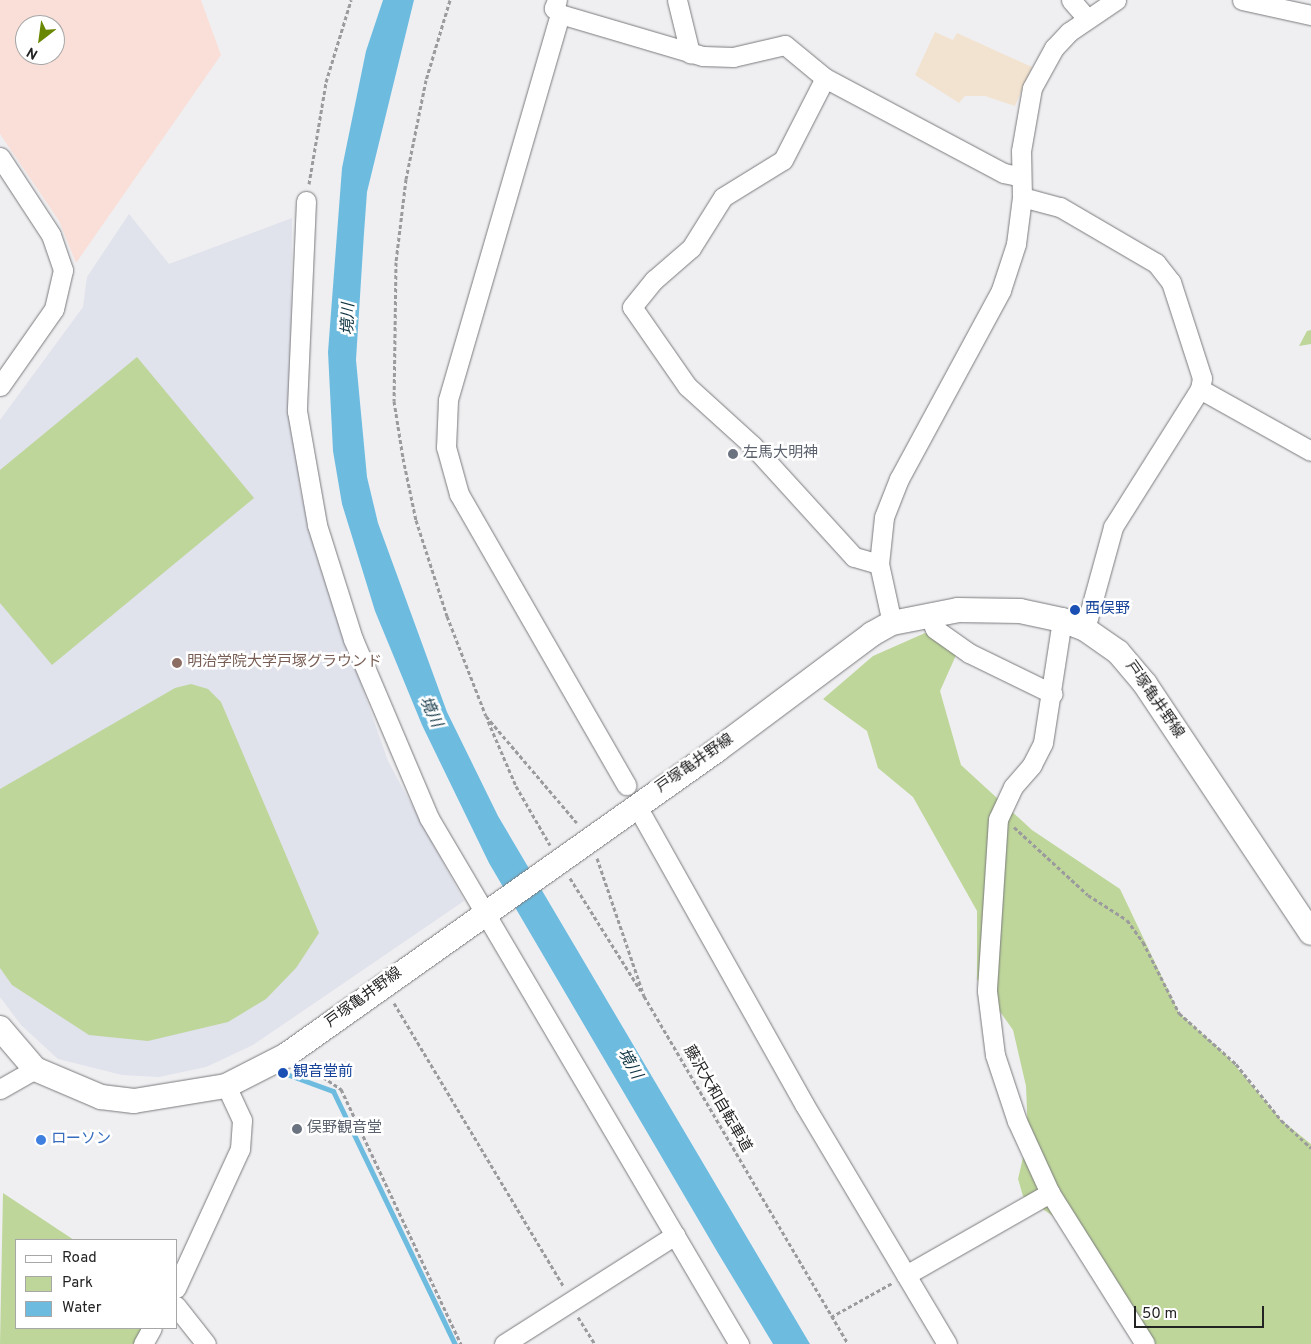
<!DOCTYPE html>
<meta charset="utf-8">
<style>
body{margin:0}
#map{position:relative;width:1311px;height:1344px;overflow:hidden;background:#efeff2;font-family:Overpass,"Noto Sans JP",sans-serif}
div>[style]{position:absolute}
.commercial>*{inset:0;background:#f2e3d0}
.industrial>*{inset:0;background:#f9dfd8}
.built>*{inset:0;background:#e0e2ec}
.green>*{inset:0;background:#bed69a}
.water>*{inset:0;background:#6dbce0}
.stream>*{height:5px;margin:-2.5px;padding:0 2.5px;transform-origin:2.5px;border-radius:2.5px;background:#6dbce0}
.path>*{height:3px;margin-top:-1.5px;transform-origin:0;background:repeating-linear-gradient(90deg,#9b9b9d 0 4px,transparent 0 6.5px)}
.roads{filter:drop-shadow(0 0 1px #7a7a7d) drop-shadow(0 0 1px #7a7a7d)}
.minor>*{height:19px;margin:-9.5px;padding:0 9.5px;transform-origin:9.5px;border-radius:9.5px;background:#fff}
.major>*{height:24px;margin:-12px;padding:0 12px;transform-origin:12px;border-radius:12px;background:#fff}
.dots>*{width:14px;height:14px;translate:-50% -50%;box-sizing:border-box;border:2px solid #fff;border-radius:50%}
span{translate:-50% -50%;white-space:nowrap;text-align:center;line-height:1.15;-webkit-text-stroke:5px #fff;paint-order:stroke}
.worship-label{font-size:15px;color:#5b616d}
.left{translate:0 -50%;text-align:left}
.transit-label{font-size:15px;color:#164399}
.education-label{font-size:15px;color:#785e54}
.street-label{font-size:15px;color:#232324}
.shop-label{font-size:15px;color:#366cbe}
.water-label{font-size:16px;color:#0e3342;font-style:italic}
.legend{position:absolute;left:15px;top:1239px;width:162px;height:90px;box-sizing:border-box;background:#fff;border:1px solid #a7a7a7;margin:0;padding:6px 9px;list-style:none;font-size:15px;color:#232324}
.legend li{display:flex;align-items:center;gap:10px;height:25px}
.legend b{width:25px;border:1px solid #a7a7a7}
.north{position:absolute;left:15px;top:15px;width:50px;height:50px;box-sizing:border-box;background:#fff;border:1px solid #a7a7a7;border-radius:50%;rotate:210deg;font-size:14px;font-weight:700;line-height:20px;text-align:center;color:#232324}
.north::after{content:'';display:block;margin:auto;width:18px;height:22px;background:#698800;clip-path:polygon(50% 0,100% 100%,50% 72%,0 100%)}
.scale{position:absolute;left:1134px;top:1306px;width:130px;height:22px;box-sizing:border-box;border:2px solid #232324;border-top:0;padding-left:6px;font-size:15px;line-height:18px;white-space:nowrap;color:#232324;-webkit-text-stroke:4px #fff;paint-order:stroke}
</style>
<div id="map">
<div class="commercial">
<i style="clip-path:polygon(935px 32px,953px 40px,957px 33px,1032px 67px,1015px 106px,985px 96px,965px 96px,959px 103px,915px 75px)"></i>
</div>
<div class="industrial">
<i style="clip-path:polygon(evenodd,0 0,201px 0,221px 55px,76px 263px,59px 221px,0 134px,0 0,25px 25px,55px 25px,55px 55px,25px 55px,25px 25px)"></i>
</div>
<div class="built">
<i style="clip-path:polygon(129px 214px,169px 264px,292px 218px,291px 386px,300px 490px,319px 564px,388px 761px,464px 901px,253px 1045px,206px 1067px,159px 1077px,122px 1075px,58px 1059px,21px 1025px,0 997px,0 420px,83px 307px,87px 277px)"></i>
</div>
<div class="green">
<i style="clip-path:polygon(1311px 330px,1311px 344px,1299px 346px,1307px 331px)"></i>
<i style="clip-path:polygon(137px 357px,254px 498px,52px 665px,0 603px,0 470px)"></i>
<i style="clip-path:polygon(925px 633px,957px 653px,940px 691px,961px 765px,1032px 830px,1120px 889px,1179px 1013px,1228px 1057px,1281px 1120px,1311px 1144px,1311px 1344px,1150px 1344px,1071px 1228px,1023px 1196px,1018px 1179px,1028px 1136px,1026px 1086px,1013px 1030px,977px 979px,977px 911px,913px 797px,878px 768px,867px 731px,823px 699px,873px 656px)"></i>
<i style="clip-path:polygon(191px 684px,208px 689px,221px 702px,319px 933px,296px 968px,266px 999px,228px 1022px,148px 1041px,89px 1035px,12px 985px,0 968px,0 789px,175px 688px)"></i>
<i style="clip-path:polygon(3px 1193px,74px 1240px,16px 1240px,16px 1328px,152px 1328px,143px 1344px,0 1344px)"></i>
</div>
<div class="water">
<i style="clip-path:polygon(383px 0,414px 0,367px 192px,364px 233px,356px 360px,367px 477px,378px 523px,447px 712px,498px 816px,810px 1344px,773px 1344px,718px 1253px,489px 863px,422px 725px,375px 611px,342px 504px,333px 451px,328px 352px,342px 168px,366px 51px)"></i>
</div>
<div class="stream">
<i style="left:289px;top:1075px;width:47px;rotate:20deg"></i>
<i style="left:333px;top:1091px;width:281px;rotate:64.3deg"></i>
</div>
<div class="path">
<i style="left:450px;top:0;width:84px;rotate:106.7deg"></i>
<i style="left:426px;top:80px;width:101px;rotate:101.4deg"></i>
<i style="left:406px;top:179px;width:84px;rotate:96.9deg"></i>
<i style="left:396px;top:262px;width:139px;rotate:90.8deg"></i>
<i style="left:394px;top:401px;width:58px;rotate:81deg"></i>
<i style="left:403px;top:458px;width:63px;rotate:78.2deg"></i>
<i style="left:416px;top:520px;width:101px;rotate:72.1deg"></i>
<i style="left:447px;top:616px;width:107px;rotate:68.7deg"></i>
<i style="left:486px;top:716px;width:140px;rotate:49.6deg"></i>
<i style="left:309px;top:184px;width:103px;rotate:-80.5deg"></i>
<i style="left:326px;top:82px;width:86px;rotate:-73deg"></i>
<i style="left:488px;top:721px;width:71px;rotate:66.7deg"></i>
<i style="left:516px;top:786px;width:68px;rotate:60deg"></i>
<i style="left:1014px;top:827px;width:100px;rotate:42.6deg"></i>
<i style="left:1088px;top:895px;width:46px;rotate:32.7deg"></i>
<i style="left:1127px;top:920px;width:27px;rotate:54deg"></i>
<i style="left:1143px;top:942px;width:80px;rotate:63.1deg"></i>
<i style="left:1179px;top:1013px;width:76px;rotate:41.8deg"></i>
<i style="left:1236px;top:1064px;width:72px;rotate:51.2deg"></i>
<i style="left:1281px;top:1120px;width:41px;rotate:43deg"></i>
<i style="left:597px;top:858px;width:146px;rotate:71.2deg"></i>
<i style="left:644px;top:996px;width:403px;rotate:59.6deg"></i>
<i style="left:570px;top:878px;width:133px;rotate:57.9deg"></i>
<i style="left:394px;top:1003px;width:331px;rotate:59.1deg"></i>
<i style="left:300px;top:1071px;width:24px;rotate:15deg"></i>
<i style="left:323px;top:1077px;width:22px;rotate:34deg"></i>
<i style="left:341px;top:1089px;width:282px;rotate:64.8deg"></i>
<i style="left:578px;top:1317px;width:32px;rotate:58deg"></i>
<i style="left:831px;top:1317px;width:70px;rotate:-29.1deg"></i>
</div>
<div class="roads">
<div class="minor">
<i style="left:557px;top:0;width:9px;rotate:111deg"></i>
<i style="left:554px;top:8px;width:8px;rotate:45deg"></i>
<i style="left:560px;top:14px;width:402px;rotate:106.2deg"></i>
<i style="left:448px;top:400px;width:47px;rotate:92.4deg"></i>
<i style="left:446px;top:447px;width:49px;rotate:74.5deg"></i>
<i style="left:459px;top:494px;width:336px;rotate:60.1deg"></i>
<i style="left:677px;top:0;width:55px;rotate:76.2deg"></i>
<i style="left:1071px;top:0;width:23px;rotate:49deg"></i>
<i style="left:1242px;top:0;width:71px;rotate:12.3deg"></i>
<i style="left:560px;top:14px;width:149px;rotate:16.4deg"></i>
<i style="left:703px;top:56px;width:30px;rotate:2deg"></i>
<i style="left:733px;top:57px;width:53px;rotate:-13deg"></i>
<i style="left:785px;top:45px;width:52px;rotate:39.5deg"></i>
<i style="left:0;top:157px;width:93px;rotate:56.8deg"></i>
<i style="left:51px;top:235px;width:37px;rotate:71deg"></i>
<i style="left:63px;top:270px;width:40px;rotate:103deg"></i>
<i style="left:54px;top:309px;width:94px;rotate:125deg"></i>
<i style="left:1022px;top:197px;width:39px;rotate:15deg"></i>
<i style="left:1060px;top:207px;width:111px;rotate:30.3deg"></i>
<i style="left:1156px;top:263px;width:24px;rotate:52deg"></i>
<i style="left:1171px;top:282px;width:101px;rotate:72.1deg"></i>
<i style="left:1202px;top:378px;width:11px;rotate:100deg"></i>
<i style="left:1200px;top:389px;width:127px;rotate:29.2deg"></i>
<i style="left:306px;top:201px;width:210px;rotate:92.5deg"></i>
<i style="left:297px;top:411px;width:116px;rotate:80deg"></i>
<i style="left:317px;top:525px;width:120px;rotate:72.5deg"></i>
<i style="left:353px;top:639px;width:194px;rotate:67deg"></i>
<i style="left:429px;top:818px;width:611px;rotate:59.49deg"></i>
<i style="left:879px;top:564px;width:26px;rotate:-164deg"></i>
<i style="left:854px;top:557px;width:151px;rotate:-132.3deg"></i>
<i style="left:752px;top:445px;width:88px;rotate:-137.8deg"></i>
<i style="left:687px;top:386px;width:96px;rotate:-124.8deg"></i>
<i style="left:632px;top:307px;width:35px;rotate:-51deg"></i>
<i style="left:654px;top:280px;width:49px;rotate:-40.9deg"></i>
<i style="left:691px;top:248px;width:60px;rotate:-57.9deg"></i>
<i style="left:723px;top:197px;width:70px;rotate:-31.7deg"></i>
<i style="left:783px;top:160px;width:92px;rotate:-62.9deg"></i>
<i style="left:825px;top:78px;width:203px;rotate:28deg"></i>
<i style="left:1004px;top:173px;width:17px;rotate:13deg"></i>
<i style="left:929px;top:615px;width:15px;rotate:67deg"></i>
<i style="left:935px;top:629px;width:42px;rotate:35.2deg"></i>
<i style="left:969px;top:653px;width:93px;rotate:26deg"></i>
<i style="left:1062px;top:620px;width:124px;rotate:98.8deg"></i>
<i style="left:1043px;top:743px;width:25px;rotate:117deg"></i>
<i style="left:1032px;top:765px;width:29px;rotate:131deg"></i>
<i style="left:1013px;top:787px;width:35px;rotate:115deg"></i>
<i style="left:998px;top:819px;width:172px;rotate:93.7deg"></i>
<i style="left:987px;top:991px;width:64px;rotate:82.9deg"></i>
<i style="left:995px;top:1055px;width:70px;rotate:71.6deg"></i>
<i style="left:1017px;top:1121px;width:79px;rotate:65.4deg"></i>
<i style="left:1050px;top:1193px;width:178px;rotate:57.8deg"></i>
<i style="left:892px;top:623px;width:60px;rotate:-102.4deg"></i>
<i style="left:879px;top:564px;width:47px;rotate:-83.9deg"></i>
<i style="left:884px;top:517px;width:41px;rotate:-68.5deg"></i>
<i style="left:899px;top:479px;width:215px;rotate:-61.6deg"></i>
<i style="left:1001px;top:290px;width:48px;rotate:-71.9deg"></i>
<i style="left:1016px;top:244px;width:47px;rotate:-82.7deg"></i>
<i style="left:1022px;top:197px;width:46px;rotate:-91.2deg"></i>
<i style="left:1021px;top:151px;width:64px;rotate:-80.1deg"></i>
<i style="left:1032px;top:88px;width:46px;rotate:-61.2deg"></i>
<i style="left:1054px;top:48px;width:22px;rotate:-47deg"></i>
<i style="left:1069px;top:32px;width:57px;rotate:-34.2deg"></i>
<i style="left:1085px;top:629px;width:106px;rotate:-74.6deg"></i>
<i style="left:1113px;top:527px;width:163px;rotate:-57.8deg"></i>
<i style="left:643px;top:817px;width:329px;rotate:60.7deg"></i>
<i style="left:804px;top:1104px;width:279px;rotate:59.2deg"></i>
<i style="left:0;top:1089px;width:40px;rotate:-29.7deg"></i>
<i style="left:906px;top:1275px;width:166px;rotate:-29.7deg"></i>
<i style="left:176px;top:1288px;width:153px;rotate:-65.3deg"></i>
<i style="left:240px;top:1149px;width:29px;rotate:-86deg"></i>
<i style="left:242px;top:1120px;width:38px;rotate:-115deg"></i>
<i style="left:176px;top:1306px;width:48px;rotate:51.7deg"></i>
<i style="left:143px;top:1344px;width:18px;rotate:-61deg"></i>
<i style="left:504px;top:1344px;width:203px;rotate:-32.5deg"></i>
</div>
<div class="major">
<i style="left:0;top:1028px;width:54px;rotate:49.5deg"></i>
<i style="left:35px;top:1069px;width:72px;rotate:23deg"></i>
<i style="left:101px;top:1097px;width:33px;rotate:7deg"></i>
<i style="left:134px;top:1101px;width:93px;rotate:-9.3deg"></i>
<i style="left:226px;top:1086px;width:66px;rotate:-27deg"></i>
<i style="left:285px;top:1056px;width:529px;rotate:-35.31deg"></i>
<i style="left:717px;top:750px;width:194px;rotate:-36.8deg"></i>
<i style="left:872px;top:634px;width:23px;rotate:-29deg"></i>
<i style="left:892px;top:623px;width:67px;rotate:-11.1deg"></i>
<i style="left:958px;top:610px;width:62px;rotate:0.9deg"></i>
<i style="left:1020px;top:611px;width:43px;rotate:12.1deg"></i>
<i style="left:1062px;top:620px;width:25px;rotate:21deg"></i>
<i style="left:1085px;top:629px;width:40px;rotate:34.9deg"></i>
<i style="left:1118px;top:652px;width:42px;rotate:49.8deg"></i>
<i style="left:1145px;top:684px;width:299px;rotate:56.3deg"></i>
</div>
</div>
<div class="dots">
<i style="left:733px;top:454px;background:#6b7280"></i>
<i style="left:1075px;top:610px;background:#1a4fb4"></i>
<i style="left:177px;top:663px;background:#8d6e63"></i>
<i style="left:283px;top:1073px;background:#1a4fb4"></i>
<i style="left:297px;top:1129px;background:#6b7280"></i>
<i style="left:41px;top:1140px;background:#3f7fe0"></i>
</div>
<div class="worship-label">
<span class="left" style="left:743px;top:454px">左馬大明神</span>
<span class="left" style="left:307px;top:1129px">俣野観音堂</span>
</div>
<div class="transit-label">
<span class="left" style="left:1085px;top:610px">西俣野</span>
<span class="left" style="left:293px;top:1073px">観音堂前</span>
</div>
<div class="education-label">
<span class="left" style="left:187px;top:663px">明治学院大学戸塚グラウンド</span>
</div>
<div class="street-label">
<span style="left:1154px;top:700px;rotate:55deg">戸塚亀井野線</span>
<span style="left:695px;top:764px;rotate:-35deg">戸塚亀井野線</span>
<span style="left:364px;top:998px;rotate:-36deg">戸塚亀井野線</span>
<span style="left:717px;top:1099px;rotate:60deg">藤沢大和自転車道</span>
</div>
<div class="shop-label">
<span class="left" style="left:51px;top:1140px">ローソン</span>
</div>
<div class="water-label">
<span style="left:349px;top:319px;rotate:-88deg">境川</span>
<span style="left:430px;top:712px;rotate:65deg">境川</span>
<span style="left:629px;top:1064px;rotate:60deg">境川</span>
</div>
<ul class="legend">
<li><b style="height:6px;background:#fff"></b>Road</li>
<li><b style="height:14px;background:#bed69a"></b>Park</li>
<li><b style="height:14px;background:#6dbce0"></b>Water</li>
</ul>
<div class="north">N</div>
<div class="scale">50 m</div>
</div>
